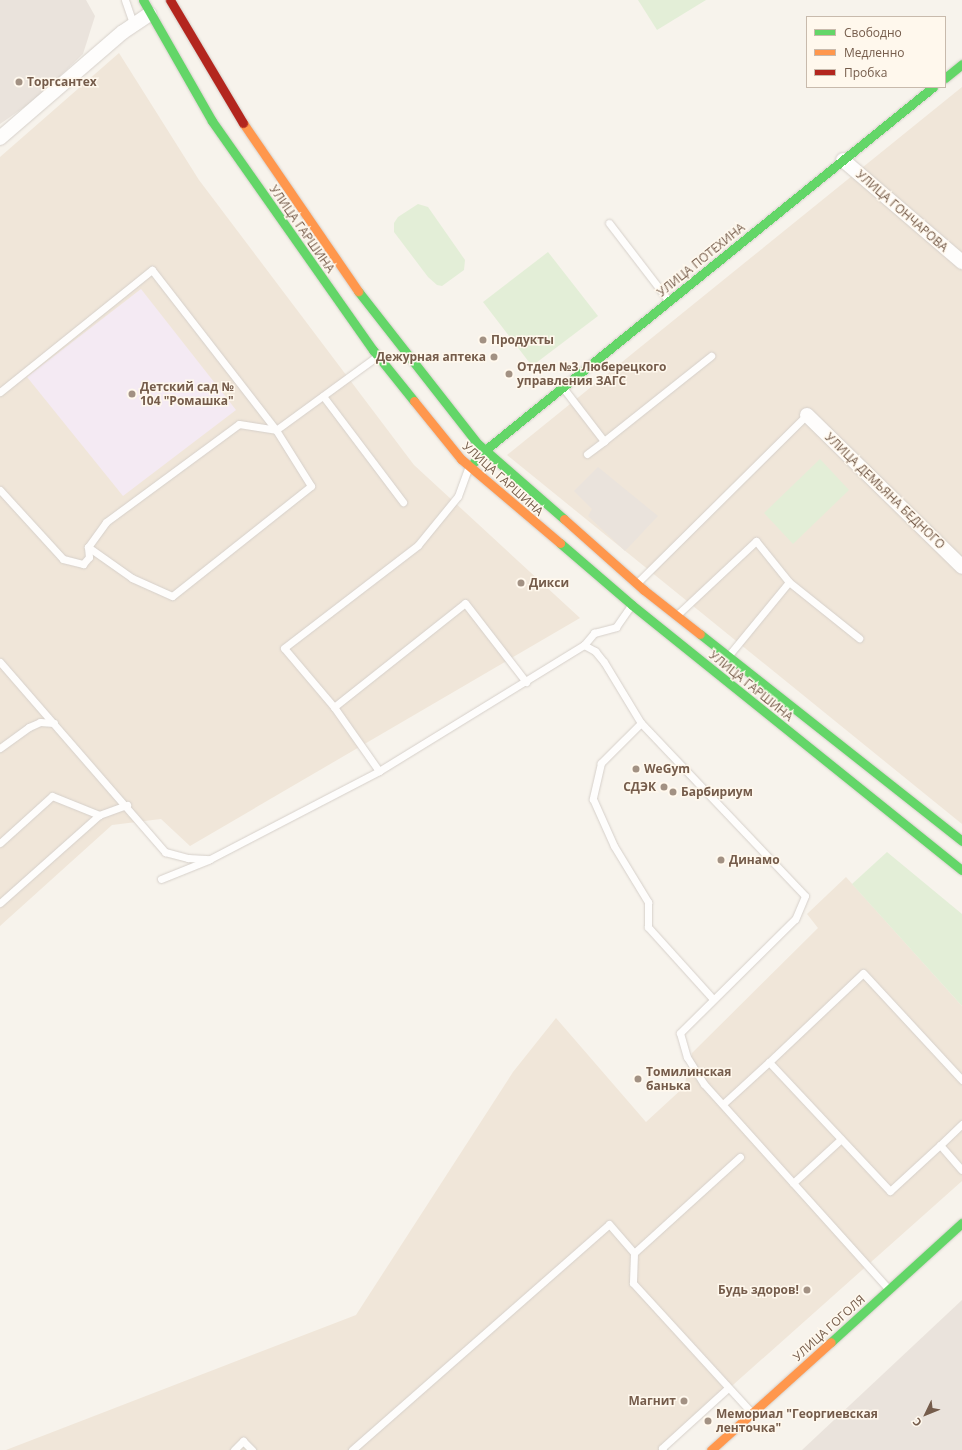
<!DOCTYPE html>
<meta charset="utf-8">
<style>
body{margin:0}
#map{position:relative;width:962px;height:1450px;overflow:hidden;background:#f7f3ec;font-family:"Open Sans",sans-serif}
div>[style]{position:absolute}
.residential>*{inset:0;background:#f0e6d9}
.industrial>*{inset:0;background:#eae3dc}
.education>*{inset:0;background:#f4eaf3}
.green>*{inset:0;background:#e3eed7}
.roads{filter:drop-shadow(0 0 1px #d6d0ca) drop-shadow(0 0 1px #d6d0ca)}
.lane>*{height:7px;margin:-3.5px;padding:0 3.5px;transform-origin:3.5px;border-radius:3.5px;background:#fefdfc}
.street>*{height:14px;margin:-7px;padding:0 7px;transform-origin:7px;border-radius:7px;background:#fefdfc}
.fast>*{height:9px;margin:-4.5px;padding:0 4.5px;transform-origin:4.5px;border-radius:4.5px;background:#63d668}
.slow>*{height:9px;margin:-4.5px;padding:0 4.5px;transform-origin:4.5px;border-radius:4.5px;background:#ff974d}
.jam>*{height:9px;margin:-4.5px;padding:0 4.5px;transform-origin:4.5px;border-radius:4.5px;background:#b3261e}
.dots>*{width:11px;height:11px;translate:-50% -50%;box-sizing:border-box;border:2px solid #fff8ed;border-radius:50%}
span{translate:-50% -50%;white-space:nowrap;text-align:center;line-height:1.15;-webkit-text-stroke:3px #fff8ed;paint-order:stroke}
.poi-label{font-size:12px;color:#755c4b;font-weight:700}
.left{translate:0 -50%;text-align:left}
.right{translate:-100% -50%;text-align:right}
.street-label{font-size:12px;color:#755c4b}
.legend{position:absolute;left:806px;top:16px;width:140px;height:72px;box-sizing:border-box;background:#fff8ed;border:1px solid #c8baac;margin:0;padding:5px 7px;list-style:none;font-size:12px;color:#755c4b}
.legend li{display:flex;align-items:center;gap:8px;height:20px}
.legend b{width:20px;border:1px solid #c8baac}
.north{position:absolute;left:906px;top:1394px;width:40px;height:40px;-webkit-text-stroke:3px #fff8ed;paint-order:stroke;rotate:227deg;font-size:11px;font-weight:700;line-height:16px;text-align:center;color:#755c4b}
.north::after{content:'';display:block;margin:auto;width:14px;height:18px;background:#755c4b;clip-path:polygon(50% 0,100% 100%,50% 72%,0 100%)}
</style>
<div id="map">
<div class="residential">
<i style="clip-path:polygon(119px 53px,199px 180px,414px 465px,580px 618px,190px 846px,161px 819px,112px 825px,0 926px,0 157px)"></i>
<i style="clip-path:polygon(962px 87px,962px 824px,507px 455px)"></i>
<i style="clip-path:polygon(846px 877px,962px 1006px,962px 1181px,660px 1450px,6px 1450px,356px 1315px,513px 1072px,556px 1018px,646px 1122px,684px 1087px,692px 1053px,818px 928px,807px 914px)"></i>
</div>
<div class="industrial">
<i style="clip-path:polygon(0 0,86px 0,95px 16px,83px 54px,36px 99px,0 124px)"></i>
<i style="clip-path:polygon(598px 467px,658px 516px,625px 551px,588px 516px,592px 509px,574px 491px)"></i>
<i style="clip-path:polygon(962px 1300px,962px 1450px,802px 1450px)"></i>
</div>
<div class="education">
<i style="clip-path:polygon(141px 289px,236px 410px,123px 496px,27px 377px)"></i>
</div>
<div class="green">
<i style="clip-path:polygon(638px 0,706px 0,657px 30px)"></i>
<i style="clip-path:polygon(418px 204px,428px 207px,465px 260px,464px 270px,442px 286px,437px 285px,428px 277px,394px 232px,394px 223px,398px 217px)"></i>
<i style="clip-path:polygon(548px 252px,598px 316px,532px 366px,483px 302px)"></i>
<i style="clip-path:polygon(820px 459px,849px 490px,793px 544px,764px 513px)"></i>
<i style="clip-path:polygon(887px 852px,962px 914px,962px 1006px,852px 884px)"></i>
</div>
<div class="roads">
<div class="lane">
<i style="left:125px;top:0;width:28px;rotate:71deg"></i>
<i style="left:609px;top:223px;width:97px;rotate:52.5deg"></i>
<i style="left:564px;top:389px;width:66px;rotate:52.4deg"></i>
<i style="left:604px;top:441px;width:137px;rotate:-38.5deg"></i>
<i style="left:0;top:392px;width:195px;rotate:-38.8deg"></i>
<i style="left:152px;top:270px;width:202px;rotate:52.2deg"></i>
<i style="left:276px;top:430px;width:66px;rotate:58deg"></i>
<i style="left:311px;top:486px;width:177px;rotate:141.6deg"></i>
<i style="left:172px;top:596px;width:44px;rotate:-155.8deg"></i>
<i style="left:132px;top:578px;width:54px;rotate:-144.8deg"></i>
<i style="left:88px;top:547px;width:31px;rotate:-54deg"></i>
<i style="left:106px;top:522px;width:165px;rotate:-36.4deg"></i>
<i style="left:239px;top:424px;width:37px;rotate:9deg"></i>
<i style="left:276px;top:430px;width:124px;rotate:-36.1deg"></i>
<i style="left:323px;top:396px;width:133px;rotate:53deg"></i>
<i style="left:587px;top:454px;width:21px;rotate:-37deg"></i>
<i style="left:0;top:490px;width:93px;rotate:47.6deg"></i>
<i style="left:63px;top:559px;width:21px;rotate:14deg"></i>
<i style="left:83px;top:564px;width:9px;rotate:-49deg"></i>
<i style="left:89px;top:557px;width:10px;rotate:-96deg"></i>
<i style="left:638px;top:582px;width:238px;rotate:-44.7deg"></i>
<i style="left:678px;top:614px;width:107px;rotate:-43.1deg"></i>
<i style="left:756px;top:541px;width:53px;rotate:51.2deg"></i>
<i style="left:789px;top:582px;width:90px;rotate:38.7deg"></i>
<i style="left:584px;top:645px;width:13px;rotate:29deg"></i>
<i style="left:595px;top:651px;width:14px;rotate:51deg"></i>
<i style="left:604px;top:662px;width:71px;rotate:58.8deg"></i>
<i style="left:641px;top:723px;width:238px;rotate:46.5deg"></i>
<i style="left:805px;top:896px;width:25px;rotate:113deg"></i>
<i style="left:795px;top:919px;width:162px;rotate:135.3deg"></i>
<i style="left:680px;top:1033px;width:25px;rotate:74deg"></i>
<i style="left:687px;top:1057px;width:32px;rotate:58deg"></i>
<i style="left:704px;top:1084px;width:275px;rotate:48deg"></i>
<i style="left:729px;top:655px;width:94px;rotate:-50.6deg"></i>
<i style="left:0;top:662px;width:252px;rotate:49deg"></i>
<i style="left:165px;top:852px;width:24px;rotate:15deg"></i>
<i style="left:188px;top:858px;width:22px;rotate:3deg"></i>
<i style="left:210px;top:859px;width:191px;rotate:-27.5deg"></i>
<i style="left:379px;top:771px;width:241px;rotate:-31.6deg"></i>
<i style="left:584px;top:645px;width:16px;rotate:-50deg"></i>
<i style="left:594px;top:633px;width:23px;rotate:-15deg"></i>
<i style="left:616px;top:627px;width:24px;rotate:-55deg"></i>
<i style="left:334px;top:707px;width:167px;rotate:-38.4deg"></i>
<i style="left:465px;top:603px;width:100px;rotate:52.3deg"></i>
<i style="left:641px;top:723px;width:57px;rotate:135deg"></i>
<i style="left:601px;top:763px;width:37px;rotate:103deg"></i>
<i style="left:593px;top:799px;width:51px;rotate:65.9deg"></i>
<i style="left:614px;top:846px;width:66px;rotate:58.7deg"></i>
<i style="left:648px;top:902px;width:25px;rotate:90deg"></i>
<i style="left:648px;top:927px;width:97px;rotate:47.9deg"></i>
<i style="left:0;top:748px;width:36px;rotate:-36deg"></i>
<i style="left:29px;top:727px;width:12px;rotate:-24deg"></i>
<i style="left:40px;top:722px;width:14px;rotate:4deg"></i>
<i style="left:379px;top:771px;width:78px;rotate:-125.1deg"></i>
<i style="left:334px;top:707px;width:77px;rotate:-130.3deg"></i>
<i style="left:284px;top:648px;width:169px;rotate:-37.5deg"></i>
<i style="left:418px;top:545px;width:63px;rotate:-50.8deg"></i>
<i style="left:458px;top:496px;width:29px;rotate:-70deg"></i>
<i style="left:0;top:843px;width:70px;rotate:-42.1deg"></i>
<i style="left:52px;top:796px;width:51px;rotate:22deg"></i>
<i style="left:161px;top:879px;width:51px;rotate:-22deg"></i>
<i style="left:0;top:903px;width:132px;rotate:-41.6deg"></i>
<i style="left:99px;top:815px;width:30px;rotate:-20deg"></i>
<i style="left:723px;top:1104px;width:62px;rotate:-42.4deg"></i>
<i style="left:962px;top:1124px;width:30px;rotate:136deg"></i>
<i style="left:940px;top:1145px;width:33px;rotate:49deg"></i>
<i style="left:940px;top:1145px;width:68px;rotate:137.4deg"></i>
<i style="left:890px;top:1191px;width:177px;rotate:-133.2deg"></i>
<i style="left:769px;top:1062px;width:129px;rotate:-43.4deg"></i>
<i style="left:863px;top:973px;width:146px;rotate:47.2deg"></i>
<i style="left:793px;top:1183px;width:65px;rotate:-42.5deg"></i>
<i style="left:634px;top:1253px;width:143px;rotate:-42.2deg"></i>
<i style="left:234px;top:1450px;width:13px;rotate:-45deg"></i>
<i style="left:243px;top:1441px;width:13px;rotate:45deg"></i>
<i style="left:352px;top:1450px;width:342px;rotate:-41.3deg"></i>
<i style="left:609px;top:1224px;width:38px;rotate:49deg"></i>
<i style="left:634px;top:1253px;width:30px;rotate:92deg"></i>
<i style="left:633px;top:1283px;width:175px;rotate:47.5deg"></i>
<i style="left:663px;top:1450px;width:2px;rotate:-117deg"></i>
<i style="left:662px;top:1448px;width:89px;rotate:-42.3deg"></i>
</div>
<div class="street">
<i style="left:0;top:138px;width:162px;rotate:-40.8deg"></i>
<i style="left:123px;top:32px;width:32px;rotate:-34deg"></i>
<i style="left:843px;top:160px;width:157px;rotate:40.6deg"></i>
<i style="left:807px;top:415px;width:217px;rotate:44.4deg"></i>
</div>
<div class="fast">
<i style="left:143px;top:0;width:139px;rotate:60.3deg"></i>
<i style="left:212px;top:121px;width:280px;rotate:54.9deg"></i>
<i style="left:373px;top:350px;width:65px;rotate:51.2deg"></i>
<i style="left:945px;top:78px;width:22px;rotate:-39deg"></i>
<i style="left:358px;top:291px;width:194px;rotate:51.9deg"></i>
<i style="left:478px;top:444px;width:114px;rotate:41.1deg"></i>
<i style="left:474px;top:462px;width:15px;rotate:-48deg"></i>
<i style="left:484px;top:451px;width:578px;rotate:-39.03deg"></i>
<i style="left:560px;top:543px;width:95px;rotate:40.7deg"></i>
<i style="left:632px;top:605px;width:423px;rotate:38.8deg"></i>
<i style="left:700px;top:634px;width:334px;rotate:38.3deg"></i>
<i style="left:831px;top:1342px;width:177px;rotate:-42.3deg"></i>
</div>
<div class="slow">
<i style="left:243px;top:123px;width:204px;rotate:55.6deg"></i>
<i style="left:414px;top:401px;width:75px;rotate:51deg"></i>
<i style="left:461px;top:459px;width:130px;rotate:40.3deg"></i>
<i style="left:564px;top:519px;width:107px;rotate:41.6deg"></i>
<i style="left:644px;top:590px;width:71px;rotate:38.2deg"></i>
<i style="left:711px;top:1450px;width:161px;rotate:-42deg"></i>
</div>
<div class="jam">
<i style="left:170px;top:0;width:143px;rotate:59.3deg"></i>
</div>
</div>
<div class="dots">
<i style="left:19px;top:82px;background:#a29183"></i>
<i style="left:483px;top:340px;background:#a29183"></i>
<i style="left:494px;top:357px;background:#a29183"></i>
<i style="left:509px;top:374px;background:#a29183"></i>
<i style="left:132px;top:394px;background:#a29183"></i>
<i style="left:521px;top:583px;background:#a29183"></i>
<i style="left:636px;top:769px;background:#a29183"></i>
<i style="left:664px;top:787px;background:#a29183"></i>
<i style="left:673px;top:792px;background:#a29183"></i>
<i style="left:721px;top:860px;background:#a29183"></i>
<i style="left:638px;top:1079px;background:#a29183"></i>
<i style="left:807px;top:1290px;background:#a29183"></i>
<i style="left:684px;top:1401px;background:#a29183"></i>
<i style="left:708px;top:1421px;background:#a29183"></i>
</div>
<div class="poi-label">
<span class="left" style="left:27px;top:82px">Торгсантех</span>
<span class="left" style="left:491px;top:340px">Продукты</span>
<span class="right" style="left:486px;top:357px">Дежурная аптека</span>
<span class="left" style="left:517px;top:374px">Отдел №3 Люберецкого<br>управления ЗАГС</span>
<span class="left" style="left:140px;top:394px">Детский сад №<br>104 "Ромашка"</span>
<span class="left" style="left:529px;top:583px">Дикси</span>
<span class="left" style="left:644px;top:769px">WeGym</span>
<span class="right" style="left:656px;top:787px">СДЭК</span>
<span class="left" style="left:681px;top:792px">Барбириум</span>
<span class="left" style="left:729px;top:860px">Динамо</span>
<span class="left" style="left:646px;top:1079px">Томилинская<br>банька</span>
<span class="right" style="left:799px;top:1290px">Будь здоров!</span>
<span class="right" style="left:676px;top:1401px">Магнит</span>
<span class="left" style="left:716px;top:1421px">Мемориал "Георгиевская<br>ленточка"</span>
</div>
<div class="street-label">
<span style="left:902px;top:211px;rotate:41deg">УЛИЦА ГОНЧАРОВА</span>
<span style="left:302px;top:229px;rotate:55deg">УЛИЦА ГАРШИНА</span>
<span style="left:701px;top:260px;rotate:-39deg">УЛИЦА ПОТЕХИНА</span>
<span style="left:503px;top:479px;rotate:42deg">УЛИЦА ГАРШИНА</span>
<span style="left:885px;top:491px;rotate:44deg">УЛИЦА ДЕМЬЯНА БЕДНОГО</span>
<span style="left:751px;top:686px;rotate:39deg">УЛИЦА ГАРШИНА</span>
<span style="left:829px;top:1328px;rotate:-42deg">УЛИЦА ГОГОЛЯ</span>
</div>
<ul class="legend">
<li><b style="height:5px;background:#63d668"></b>Свободно</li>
<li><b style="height:5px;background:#ff974d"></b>Медленно</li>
<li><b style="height:5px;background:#b3261e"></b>Пробка</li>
</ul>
<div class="north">С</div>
</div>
